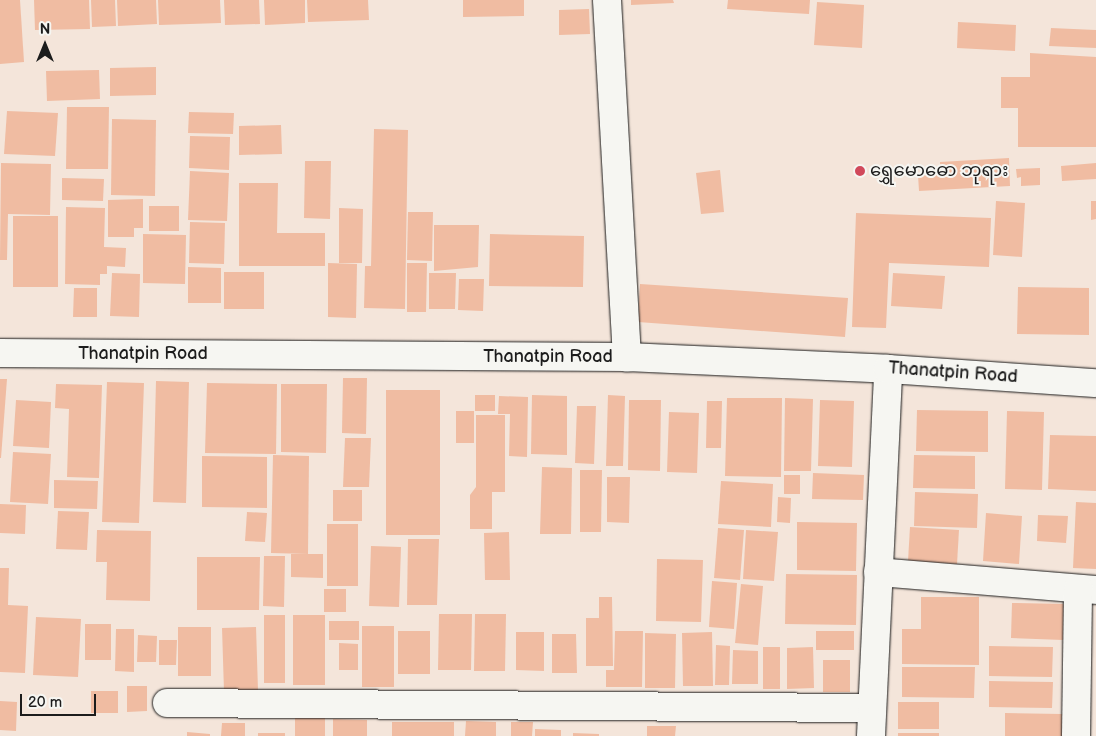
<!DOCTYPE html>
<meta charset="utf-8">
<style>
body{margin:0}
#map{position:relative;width:1096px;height:736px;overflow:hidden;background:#f4e5da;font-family:"Balsamiq Sans","Noto Sans Myanmar",sans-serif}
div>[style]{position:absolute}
.building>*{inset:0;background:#f0bca2}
.roads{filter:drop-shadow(0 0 1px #1c1c1c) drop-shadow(0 0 1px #1c1c1c)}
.minor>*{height:28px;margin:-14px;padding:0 14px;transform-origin:14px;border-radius:14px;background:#f6f6f2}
.major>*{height:28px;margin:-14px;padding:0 14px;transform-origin:14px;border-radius:14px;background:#f6f6f2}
.dots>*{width:14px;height:14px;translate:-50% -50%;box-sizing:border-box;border:2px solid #f6f6f2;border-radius:50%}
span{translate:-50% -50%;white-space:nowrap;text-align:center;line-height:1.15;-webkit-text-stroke:4px #f6f6f2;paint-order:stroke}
.poi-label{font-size:18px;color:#1c1c1c}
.left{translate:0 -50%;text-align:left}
.street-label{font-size:18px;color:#1c1c1c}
.north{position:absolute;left:20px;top:20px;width:50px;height:50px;-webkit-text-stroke:4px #f6f6f2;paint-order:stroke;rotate:0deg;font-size:14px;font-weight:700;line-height:20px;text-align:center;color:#1c1c1c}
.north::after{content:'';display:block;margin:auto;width:18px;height:22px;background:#1c1c1c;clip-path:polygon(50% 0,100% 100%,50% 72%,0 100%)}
.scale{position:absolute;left:20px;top:694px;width:76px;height:22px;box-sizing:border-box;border:2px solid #1c1c1c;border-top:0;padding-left:6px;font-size:15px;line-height:18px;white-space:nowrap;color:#1c1c1c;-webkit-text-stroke:4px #f6f6f2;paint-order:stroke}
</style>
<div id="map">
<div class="building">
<i style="clip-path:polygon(0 0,20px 0,24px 62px,0 64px)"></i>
<i style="clip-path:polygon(34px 0,89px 0,90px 29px,35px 30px)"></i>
<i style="clip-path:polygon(91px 0,115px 0,116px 26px,92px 27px)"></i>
<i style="clip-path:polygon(117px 0,156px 0,157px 24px,118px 26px)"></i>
<i style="clip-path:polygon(158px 0,220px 0,221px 23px,159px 25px)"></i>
<i style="clip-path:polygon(224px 0,259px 0,260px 24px,225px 25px)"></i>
<i style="clip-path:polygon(264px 0,305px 0,305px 23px,265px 25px)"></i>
<i style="clip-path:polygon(307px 0,368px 0,369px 20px,308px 22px)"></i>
<i style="clip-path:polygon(463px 0,524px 0,524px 16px,463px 17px)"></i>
<i style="clip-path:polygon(631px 0,673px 0,674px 3px,631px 5px)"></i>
<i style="clip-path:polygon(728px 0,810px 0,809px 14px,727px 9px)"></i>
<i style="clip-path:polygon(817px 2px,864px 5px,862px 48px,814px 45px)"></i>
<i style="clip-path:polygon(589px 9px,590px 34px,559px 35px,559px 10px)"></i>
<i style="clip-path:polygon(958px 22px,1016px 25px,1015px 51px,957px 48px)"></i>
<i style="clip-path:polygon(1051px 28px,1096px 30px,1096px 48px,1049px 46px)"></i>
<i style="clip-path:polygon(1030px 53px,1096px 57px,1096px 147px,1018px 147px,1018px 108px,1001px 108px,1001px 77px,1030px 77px)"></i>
<i style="clip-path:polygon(156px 67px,156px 95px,110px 96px,110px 68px)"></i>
<i style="clip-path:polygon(99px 70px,100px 99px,47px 101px,46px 71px)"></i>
<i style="clip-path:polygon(67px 107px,109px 107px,108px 169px,66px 169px)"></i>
<i style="clip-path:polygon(7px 111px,58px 113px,55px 156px,4px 154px)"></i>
<i style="clip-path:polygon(189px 112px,234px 113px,233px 134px,188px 133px)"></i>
<i style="clip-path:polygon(112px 119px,156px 120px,155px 196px,111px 195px)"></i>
<i style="clip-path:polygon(281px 125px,282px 154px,239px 155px,239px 126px)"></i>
<i style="clip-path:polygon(374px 129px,408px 130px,405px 309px,364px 308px,365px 266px,371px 266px)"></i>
<i style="clip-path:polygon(190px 136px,230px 137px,229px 170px,189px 168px)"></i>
<i style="clip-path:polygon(1009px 158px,1010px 186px,919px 191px,918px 175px,940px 174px,940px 162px)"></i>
<i style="clip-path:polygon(305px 161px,331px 161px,330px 219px,304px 218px)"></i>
<i style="clip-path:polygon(1px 163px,51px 164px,50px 215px,8px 214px,7px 260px,0 260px)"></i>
<i style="clip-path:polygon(1096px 163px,1096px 179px,1062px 181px,1061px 166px)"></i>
<i style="clip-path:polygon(1040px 168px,1040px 185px,1021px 186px,1021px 177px,1017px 178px,1016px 169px)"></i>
<i style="clip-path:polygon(720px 170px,724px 212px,701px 214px,696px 173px)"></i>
<i style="clip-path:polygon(190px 171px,229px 173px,227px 221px,188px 220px)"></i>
<i style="clip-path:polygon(62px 178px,104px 179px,103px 201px,62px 200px)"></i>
<i style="clip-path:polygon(239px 183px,278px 183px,277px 233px,325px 233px,325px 266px,239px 266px)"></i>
<i style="clip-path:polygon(143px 199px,143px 228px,134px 228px,134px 237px,108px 237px,108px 200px)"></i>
<i style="clip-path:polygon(996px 201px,1025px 203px,1022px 257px,993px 255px)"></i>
<i style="clip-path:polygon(1091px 201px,1096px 201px,1096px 219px,1091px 220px)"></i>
<i style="clip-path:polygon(149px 206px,179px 206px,179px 231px,149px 231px)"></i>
<i style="clip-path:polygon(66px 207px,105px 208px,104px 247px,126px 248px,125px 267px,107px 266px,107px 274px,100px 274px,100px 285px,65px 284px)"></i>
<i style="clip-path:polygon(339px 208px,363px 209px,362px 263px,339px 263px)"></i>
<i style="clip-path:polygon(408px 212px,433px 212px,432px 261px,407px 260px)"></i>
<i style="clip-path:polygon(856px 213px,991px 218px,989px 267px,889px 263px,886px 328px,852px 327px)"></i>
<i style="clip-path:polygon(13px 216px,58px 216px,58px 287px,13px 287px)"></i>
<i style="clip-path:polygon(190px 222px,225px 223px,224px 264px,189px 263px)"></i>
<i style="clip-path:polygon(434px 225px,479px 225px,478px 267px,434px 271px)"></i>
<i style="clip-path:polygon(143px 234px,186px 235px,185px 284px,143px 283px)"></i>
<i style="clip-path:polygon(490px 234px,584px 236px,583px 287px,489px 286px)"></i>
<i style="clip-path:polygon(328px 263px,357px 264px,356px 318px,328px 317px)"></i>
<i style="clip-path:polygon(407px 263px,427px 263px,426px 312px,407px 312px)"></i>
<i style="clip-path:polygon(188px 267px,221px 268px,221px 303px,188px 303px)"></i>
<i style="clip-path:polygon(224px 272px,264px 272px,264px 309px,224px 309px)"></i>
<i style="clip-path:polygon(112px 273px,140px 274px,139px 317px,110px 316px)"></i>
<i style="clip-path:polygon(429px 273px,456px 273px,455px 309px,429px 309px)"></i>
<i style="clip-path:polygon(893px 273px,945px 276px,942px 309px,891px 306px)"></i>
<i style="clip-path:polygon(459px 279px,484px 279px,483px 311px,458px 310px)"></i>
<i style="clip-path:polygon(640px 284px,848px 298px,845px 337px,638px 322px)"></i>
<i style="clip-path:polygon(1018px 287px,1089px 288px,1089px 335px,1017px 334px)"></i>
<i style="clip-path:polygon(74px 288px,97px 288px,97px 317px,73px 317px)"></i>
<i style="clip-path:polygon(343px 378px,367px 378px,366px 434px,342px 433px)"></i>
<i style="clip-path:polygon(0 379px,7px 379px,1px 458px,0 458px)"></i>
<i style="clip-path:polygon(156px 381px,189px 382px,186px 503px,153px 502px)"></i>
<i style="clip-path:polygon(107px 382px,144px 383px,139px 523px,102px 522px)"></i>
<i style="clip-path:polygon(207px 383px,277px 384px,276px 454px,205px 453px)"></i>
<i style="clip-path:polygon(56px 384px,102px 385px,99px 478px,67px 477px,69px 409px,55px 408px)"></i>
<i style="clip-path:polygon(281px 384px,327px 384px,326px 453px,281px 452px)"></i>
<i style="clip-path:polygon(386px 390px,440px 390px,440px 535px,386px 535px)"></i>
<i style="clip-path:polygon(475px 395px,495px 395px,495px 411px,475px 411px)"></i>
<i style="clip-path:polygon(532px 395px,567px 396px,567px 455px,531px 454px)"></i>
<i style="clip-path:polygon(608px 395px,625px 396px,623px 466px,606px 466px)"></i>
<i style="clip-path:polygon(499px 396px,528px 397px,527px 457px,509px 456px,510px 414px,498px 414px)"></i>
<i style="clip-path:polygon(727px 398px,782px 398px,781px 477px,725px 476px)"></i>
<i style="clip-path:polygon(785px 398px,813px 399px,811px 471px,784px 471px)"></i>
<i style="clip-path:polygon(16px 400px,51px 402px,49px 448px,13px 446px)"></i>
<i style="clip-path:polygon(629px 400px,661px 400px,660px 471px,628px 470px)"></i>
<i style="clip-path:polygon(820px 400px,854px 401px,852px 467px,818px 466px)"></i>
<i style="clip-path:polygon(707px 401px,722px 401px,721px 448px,706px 448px)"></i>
<i style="clip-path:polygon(577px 406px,596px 406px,594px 464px,575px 463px)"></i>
<i style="clip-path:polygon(917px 410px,988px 411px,988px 452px,916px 451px)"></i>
<i style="clip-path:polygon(456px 411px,474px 411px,474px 443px,456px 443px)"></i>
<i style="clip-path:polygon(1007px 411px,1044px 412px,1042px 490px,1005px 489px)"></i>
<i style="clip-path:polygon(669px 412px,699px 413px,697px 473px,667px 472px)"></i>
<i style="clip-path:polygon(476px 415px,505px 415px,505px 492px,492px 492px,492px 529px,470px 529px,470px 495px,476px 487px)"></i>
<i style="clip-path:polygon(1050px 435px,1096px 436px,1096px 491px,1048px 489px)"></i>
<i style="clip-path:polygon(345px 438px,371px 438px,369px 487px,343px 487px)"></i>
<i style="clip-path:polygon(13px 452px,51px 454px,48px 504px,10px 502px)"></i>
<i style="clip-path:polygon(273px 455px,309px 456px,308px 554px,271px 553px)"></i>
<i style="clip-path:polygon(914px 455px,975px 456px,975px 489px,913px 488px)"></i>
<i style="clip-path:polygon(202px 456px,267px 457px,267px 508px,202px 507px)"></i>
<i style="clip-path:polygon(542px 467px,572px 468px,571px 534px,540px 534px)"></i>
<i style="clip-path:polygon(580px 470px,602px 470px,601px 532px,580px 532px)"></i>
<i style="clip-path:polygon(813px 473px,864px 475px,863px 500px,812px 499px)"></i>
<i style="clip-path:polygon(784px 475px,800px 475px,800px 494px,784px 494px)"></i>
<i style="clip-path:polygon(607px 477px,630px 477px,629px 523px,607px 522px)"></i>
<i style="clip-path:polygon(54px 480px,98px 481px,97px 509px,54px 508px)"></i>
<i style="clip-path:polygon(721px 481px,773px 484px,771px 527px,718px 524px)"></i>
<i style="clip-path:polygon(333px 490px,362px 490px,362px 521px,333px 521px)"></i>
<i style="clip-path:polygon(915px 492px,978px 494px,977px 528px,914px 526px)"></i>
<i style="clip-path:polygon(778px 497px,791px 498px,790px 523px,777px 522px)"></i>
<i style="clip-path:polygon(1076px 502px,1096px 503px,1096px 569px,1073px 568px)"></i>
<i style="clip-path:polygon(0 504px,26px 505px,25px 534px,0 533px)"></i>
<i style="clip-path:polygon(58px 511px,89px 512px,87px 550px,56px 549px)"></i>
<i style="clip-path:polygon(247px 512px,267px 513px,265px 542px,245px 541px)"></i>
<i style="clip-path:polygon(986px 513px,1022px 516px,1019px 564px,983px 561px)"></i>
<i style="clip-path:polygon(1038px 515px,1068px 516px,1066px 543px,1037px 541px)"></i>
<i style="clip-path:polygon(797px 522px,857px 523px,856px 571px,797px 570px)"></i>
<i style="clip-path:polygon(327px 524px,358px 524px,358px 586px,327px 586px)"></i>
<i style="clip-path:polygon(910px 527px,959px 530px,957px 564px,908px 561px)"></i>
<i style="clip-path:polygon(718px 528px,744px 530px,740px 580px,714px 578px)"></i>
<i style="clip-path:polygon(97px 530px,151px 531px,150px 601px,106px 600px,107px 562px,96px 562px)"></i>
<i style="clip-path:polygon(746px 530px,778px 532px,774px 581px,743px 579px)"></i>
<i style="clip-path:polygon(509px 532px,510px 580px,485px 580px,484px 533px)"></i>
<i style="clip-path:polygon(408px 539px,439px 539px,437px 605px,407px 605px)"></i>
<i style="clip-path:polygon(371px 546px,401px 547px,399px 607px,369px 606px)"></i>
<i style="clip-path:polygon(291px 554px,323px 554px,323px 578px,291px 577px)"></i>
<i style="clip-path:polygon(264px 556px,285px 556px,284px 607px,263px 606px)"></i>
<i style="clip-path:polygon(197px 557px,260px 557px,259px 610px,197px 610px)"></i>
<i style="clip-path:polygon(657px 559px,703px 560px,701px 622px,656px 621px)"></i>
<i style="clip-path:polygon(0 568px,9px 568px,8px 605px,28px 606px,25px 673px,0 672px)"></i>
<i style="clip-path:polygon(786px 574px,857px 575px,856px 625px,785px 624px)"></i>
<i style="clip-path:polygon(712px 581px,737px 583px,734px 629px,709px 627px)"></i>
<i style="clip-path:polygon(741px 584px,763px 586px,758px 645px,735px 643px)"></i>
<i style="clip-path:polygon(324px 589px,346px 589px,346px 612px,324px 612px)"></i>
<i style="clip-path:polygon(599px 597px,612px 597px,613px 666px,586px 666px,586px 618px,599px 618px)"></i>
<i style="clip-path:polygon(921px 597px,979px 597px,979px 665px,902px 664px,902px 629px,921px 629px)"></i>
<i style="clip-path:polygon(1012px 603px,1064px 604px,1063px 640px,1011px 638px)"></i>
<i style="clip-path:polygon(439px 614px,472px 614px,471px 670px,438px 670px)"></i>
<i style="clip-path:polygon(475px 614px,506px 614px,505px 671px,474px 671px)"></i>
<i style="clip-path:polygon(264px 615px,285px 615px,285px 683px,264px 683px)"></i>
<i style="clip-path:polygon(293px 615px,325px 615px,325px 685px,293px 685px)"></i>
<i style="clip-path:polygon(36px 617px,81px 619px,78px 677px,33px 675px)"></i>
<i style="clip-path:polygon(329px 621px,359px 621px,359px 640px,329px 640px)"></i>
<i style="clip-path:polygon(85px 624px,111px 624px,111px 660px,85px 660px)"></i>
<i style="clip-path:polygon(362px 626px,394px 626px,394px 687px,362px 687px)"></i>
<i style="clip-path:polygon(178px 627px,211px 627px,211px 676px,178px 676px)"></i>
<i style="clip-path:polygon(256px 627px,258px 690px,224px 691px,222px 628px)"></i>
<i style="clip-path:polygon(116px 629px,134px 629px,134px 672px,115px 671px)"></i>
<i style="clip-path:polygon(398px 631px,430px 631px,430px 674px,398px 674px)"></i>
<i style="clip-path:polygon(615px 631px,643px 631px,642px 687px,606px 687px,606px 670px,614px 670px)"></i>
<i style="clip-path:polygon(816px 631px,854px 631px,854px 650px,816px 650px)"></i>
<i style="clip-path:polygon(516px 632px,544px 632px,544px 671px,516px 670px)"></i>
<i style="clip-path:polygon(712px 632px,713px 686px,683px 686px,682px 633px)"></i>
<i style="clip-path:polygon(645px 633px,676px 634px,675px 688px,645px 688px)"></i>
<i style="clip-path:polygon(552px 634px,576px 634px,577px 673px,552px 673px)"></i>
<i style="clip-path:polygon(138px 635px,157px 636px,156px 662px,137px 662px)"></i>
<i style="clip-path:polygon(159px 640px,177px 640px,176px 665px,159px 665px)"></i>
<i style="clip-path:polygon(339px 643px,358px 644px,358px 670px,339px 670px)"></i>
<i style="clip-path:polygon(716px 645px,730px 646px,729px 685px,715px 685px)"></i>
<i style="clip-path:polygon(989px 646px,1053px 647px,1052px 677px,989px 676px)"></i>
<i style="clip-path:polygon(763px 647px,780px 647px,780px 689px,763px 689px)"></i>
<i style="clip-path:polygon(813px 647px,814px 688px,787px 689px,787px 648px)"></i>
<i style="clip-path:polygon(733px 650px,758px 651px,758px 684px,732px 684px)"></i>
<i style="clip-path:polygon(823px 660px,850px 660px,850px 692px,823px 692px)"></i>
<i style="clip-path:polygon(902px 667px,975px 667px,974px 698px,902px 697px)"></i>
<i style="clip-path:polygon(989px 681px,1053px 682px,1052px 708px,989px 707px)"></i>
<i style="clip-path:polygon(127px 686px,147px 686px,147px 711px,127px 712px)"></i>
<i style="clip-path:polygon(91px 691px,118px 691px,118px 713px,91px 713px)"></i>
<i style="clip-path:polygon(0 701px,17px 702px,16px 731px,0 730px)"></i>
<i style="clip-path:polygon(898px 702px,939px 702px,939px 729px,898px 729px)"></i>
<i style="clip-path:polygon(1005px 713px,1062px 714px,1062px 736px,1005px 736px)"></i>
<i style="clip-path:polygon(295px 715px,325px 716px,325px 736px,295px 736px)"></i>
<i style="clip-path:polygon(333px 719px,367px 720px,367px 736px,333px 736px)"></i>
<i style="clip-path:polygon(466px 721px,496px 722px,496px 736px,465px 736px)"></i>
<i style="clip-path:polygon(392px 722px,454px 722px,454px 736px,392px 736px)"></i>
<i style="clip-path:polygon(511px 722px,533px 722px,532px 736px,511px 736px)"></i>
<i style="clip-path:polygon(222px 723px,245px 723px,245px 736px,221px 736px)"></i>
<i style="clip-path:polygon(647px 726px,676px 726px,675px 736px,647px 736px)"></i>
<i style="clip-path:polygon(535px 729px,561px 730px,561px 736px,535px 736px)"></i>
<i style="clip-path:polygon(187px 732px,210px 734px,210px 736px,187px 736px)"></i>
<i style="clip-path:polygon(258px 733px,285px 733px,285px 736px,258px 736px)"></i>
<i style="clip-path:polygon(573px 733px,599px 734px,599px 736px,573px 736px)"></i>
<i style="clip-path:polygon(898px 733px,939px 733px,939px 736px,898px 736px)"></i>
</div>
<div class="roads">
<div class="minor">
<i style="left:607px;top:0;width:358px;rotate:86.8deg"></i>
<i style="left:878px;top:572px;width:219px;rotate:4.7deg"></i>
<i style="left:167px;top:703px;width:705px;rotate:0.41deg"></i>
<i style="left:871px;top:736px;width:367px;rotate:-87.3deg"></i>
<i style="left:1076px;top:736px;width:147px;rotate:-89.2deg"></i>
</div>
<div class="major">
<i style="left:0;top:353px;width:627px;rotate:0.37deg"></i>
<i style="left:627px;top:357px;width:261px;rotate:2.6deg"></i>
<i style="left:888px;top:369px;width:208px;rotate:3.9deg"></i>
</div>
</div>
<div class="dots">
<i style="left:860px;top:171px;background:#d1495b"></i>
</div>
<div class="poi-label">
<span class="left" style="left:870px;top:171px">ရွှေမောဓော ဘုရား</span>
</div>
<div class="street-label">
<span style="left:143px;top:354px">Thanatpin Road</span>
<span style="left:548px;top:357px">Thanatpin Road</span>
<span style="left:953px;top:373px;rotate:4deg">Thanatpin Road</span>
</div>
<div class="north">N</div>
<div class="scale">20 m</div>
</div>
